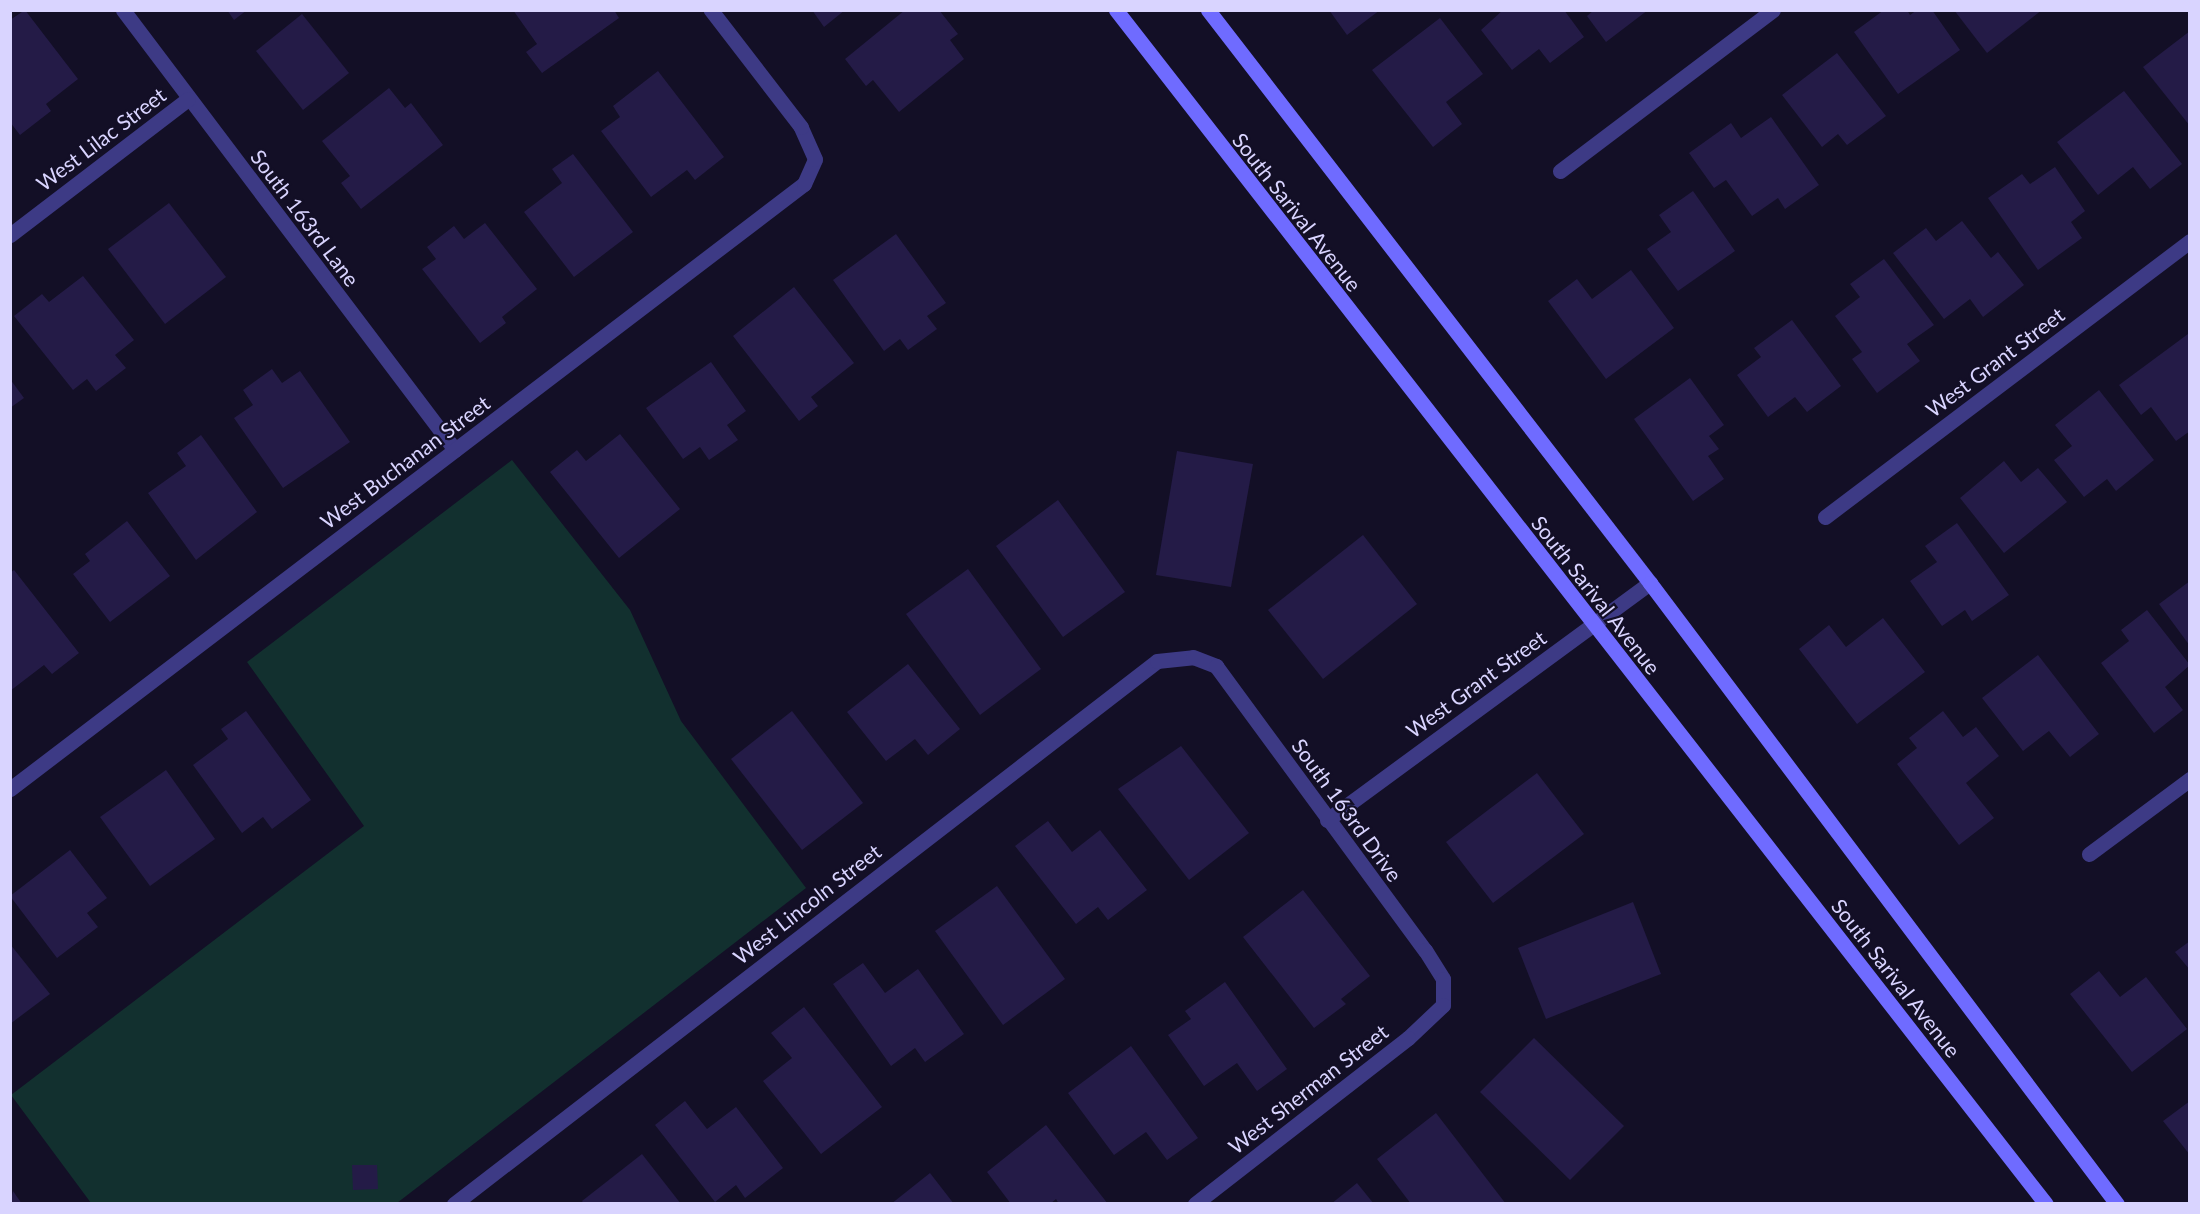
<!DOCTYPE html>
<style>
body{margin:0}
#map{position:relative;width:2200px;height:1214px;overflow:hidden;background:#130f26;font-family:Lato,sans-serif}
div>[style]{position:absolute}
.green>*{inset:0;background:#12302f}
.building>*{inset:0;background:#241b47}
.street>*{height:15px;margin:-7.5px;padding:0 7.5px;transform-origin:7.5px;border-radius:7.5px;background:#3d3a85}
.secondary>*{height:15px;margin:-7.5px;padding:0 7.5px;transform-origin:7.5px;border-radius:7.5px;background:#6f6bff}
span{translate:-50% -50%;white-space:nowrap;text-align:center;line-height:1.15;-webkit-text-stroke:4.5px #130f26;paint-order:stroke}
.street-label{font-size:21px;color:#d9d4ff}
.frame{position:absolute;inset:0;border:12px solid #d9d4ff;pointer-events:none}
</style>
<div id="map">
<div class="green">
<i style="clip-path:polygon(512px 460px,630px 610px,681px 721px,806px 888px,397px 1203px,91px 1203px,11px 1095px,364px 826px,247px 662px)"></i>
</div>
<div class="building">
<i style="clip-path:polygon(25px 10px,78px 79px,46px 104px,51px 111px,20px 135px,10px 122px,10px 20px)"></i>
<i style="clip-path:polygon(227px 10px,247px 10px,234px 20px)"></i>
<i style="clip-path:polygon(513px 10px,614px 10px,619px 18px,542px 73px,526px 52px,537px 44px)"></i>
<i style="clip-path:polygon(812px 10px,845px 10px,824px 27px)"></i>
<i style="clip-path:polygon(905px 10px,939px 10px,958px 34px,950px 40px,964px 59px,899px 112px,873px 80px,866px 86px,845px 59px)"></i>
<i style="clip-path:polygon(1329px 10px,1380px 10px,1347px 35px)"></i>
<i style="clip-path:polygon(1503px 10px,1564px 10px,1584px 37px,1550px 63px,1539px 49px,1512px 70px,1481px 30px)"></i>
<i style="clip-path:polygon(1594px 10px,1648px 10px,1606px 42px,1587px 16px)"></i>
<i style="clip-path:polygon(1884px 10px,1907px 10px,1910px 15px,1917px 10px,1932px 10px,1960px 50px,1898px 94px,1854px 32px)"></i>
<i style="clip-path:polygon(1954px 10px,2042px 10px,1987px 53px)"></i>
<i style="clip-path:polygon(302px 14px,349px 73px,303px 110px,256px 51px)"></i>
<i style="clip-path:polygon(1440px 18px,1483px 74px,1446px 102px,1462px 124px,1433px 147px,1372px 70px)"></i>
<i style="clip-path:polygon(2190px 31px,2190px 126px,2143px 67px)"></i>
<i style="clip-path:polygon(1837px 53px,1886px 116px,1847px 145px,1838px 134px,1822px 147px,1782px 95px)"></i>
<i style="clip-path:polygon(658px 71px,724px 157px,695px 180px,687px 170px,651px 197px,601px 131px,620px 117px,613px 106px)"></i>
<i style="clip-path:polygon(389px 88px,405px 108px,411px 103px,443px 145px,361px 209px,341px 183px,350px 176px,322px 141px)"></i>
<i style="clip-path:polygon(2124px 91px,2182px 164px,2150px 189px,2133px 167px,2098px 195px,2057px 142px)"></i>
<i style="clip-path:polygon(1771px 117px,1819px 185px,1785px 209px,1778px 198px,1752px 216px,1726px 180px,1714px 188px,1689px 153px,1731px 123px,1741px 138px)"></i>
<i style="clip-path:polygon(573px 154px,633px 232px,574px 277px,524px 212px,562px 183px,552px 169px)"></i>
<i style="clip-path:polygon(2055px 167px,2085px 211px,2071px 222px,2082px 238px,2038px 270px,1988px 198px,2022px 174px,2030px 184px)"></i>
<i style="clip-path:polygon(1693px 191px,1735px 251px,1678px 291px,1647px 249px,1671px 232px,1659px 215px)"></i>
<i style="clip-path:polygon(169px 203px,226px 277px,165px 324px,108px 249px)"></i>
<i style="clip-path:polygon(1962px 221px,1991px 258px,1998px 252px,2024px 285px,1983px 317px,1970px 299px,1944px 319px,1893px 253px,1926px 228px,1936px 241px)"></i>
<i style="clip-path:polygon(485px 223px,537px 289px,502px 317px,506px 323px,480px 343px,422px 269px,436px 259px,427px 247px,454px 226px,464px 239px)"></i>
<i style="clip-path:polygon(896px 234px,946px 303px,927px 316px,937px 329px,908px 350px,900px 339px,884px 351px,833px 280px)"></i>
<i style="clip-path:polygon(1884px 259px,1934px 325px,1907px 344px,1920px 361px,1877px 393px,1852px 359px,1862px 352px,1835px 316px,1860px 297px,1850px 284px)"></i>
<i style="clip-path:polygon(1631px 270px,1674px 328px,1606px 379px,1548px 301px,1577px 279px,1592px 299px)"></i>
<i style="clip-path:polygon(83px 276px,134px 340px,115px 355px,126px 368px,96px 391px,87px 379px,73px 390px,14px 316px,42px 294px,49px 302px)"></i>
<i style="clip-path:polygon(794px 287px,854px 363px,811px 397px,818px 406px,799px 421px,733px 336px)"></i>
<i style="clip-path:polygon(1792px 320px,1841px 386px,1807px 412px,1795px 397px,1768px 417px,1737px 375px,1761px 357px,1754px 348px)"></i>
<i style="clip-path:polygon(2188px 334px,2190px 431px,2176px 441px,2151px 407px,2141px 415px,2119px 385px)"></i>
<i style="clip-path:polygon(711px 362px,746px 411px,727px 425px,738px 440px,709px 460px,700px 447px,683px 459px,646px 408px)"></i>
<i style="clip-path:polygon(272px 369px,282px 383px,300px 371px,350px 442px,283px 488px,234px 418px,253px 405px,243px 390px)"></i>
<i style="clip-path:polygon(1690px 378px,1724px 425px,1709px 436px,1719px 449px,1708px 456px,1724px 479px,1693px 501px,1634px 419px)"></i>
<i style="clip-path:polygon(10px 379px,24px 398px,10px 408px)"></i>
<i style="clip-path:polygon(2099px 390px,2154px 460px,2116px 491px,2107px 479px,2084px 497px,2054px 460px,2072px 446px,2055px 425px)"></i>
<i style="clip-path:polygon(620px 434px,680px 509px,619px 558px,550px 472px,577px 450px,586px 461px)"></i>
<i style="clip-path:polygon(201px 435px,257px 512px,196px 560px,148px 493px,186px 466px,177px 453px)"></i>
<i style="clip-path:polygon(1177px 451px,1253px 464px,1231px 587px,1156px 575px)"></i>
<i style="clip-path:polygon(2004px 461px,2021px 482px,2038px 468px,2067px 502px,2004px 553px,1960px 498px)"></i>
<i style="clip-path:polygon(1058px 500px,1125px 592px,1063px 637px,996px 546px)"></i>
<i style="clip-path:polygon(127px 521px,170px 576px,110px 622px,73px 574px,90px 561px,85px 554px)"></i>
<i style="clip-path:polygon(1957px 523px,2009px 595px,1972px 621px,1965px 610px,1942px 626px,1910px 581px,1937px 562px,1925px 546px)"></i>
<i style="clip-path:polygon(1363px 535px,1417px 604px,1323px 679px,1268px 610px)"></i>
<i style="clip-path:polygon(968px 569px,1041px 669px,980px 715px,906px 614px)"></i>
<i style="clip-path:polygon(14px 570px,79px 653px,52px 674px,44px 665px,10px 691px,10px 573px)"></i>
<i style="clip-path:polygon(2190px 581px,2190px 646px,2159px 604px)"></i>
<i style="clip-path:polygon(2147px 610px,2190px 665px,2165px 687px,2183px 710px,2154px 733px,2101px 663px,2129px 641px,2121px 630px)"></i>
<i style="clip-path:polygon(1883px 618px,1925px 672px,1857px 724px,1799px 649px,1829px 625px,1846px 647px)"></i>
<i style="clip-path:polygon(2038px 655px,2099px 734px,2070px 757px,2049px 731px,2023px 751px,1982px 698px)"></i>
<i style="clip-path:polygon(908px 664px,960px 729px,928px 755px,915px 739px,886px 761px,847px 712px)"></i>
<i style="clip-path:polygon(246px 711px,311px 800px,272px 829px,263px 817px,242px 833px,193px 765px,228px 739px,221px 729px)"></i>
<i style="clip-path:polygon(792px 711px,863px 803px,802px 850px,731px 759px)"></i>
<i style="clip-path:polygon(1943px 711px,1963px 737px,1976px 727px,1999px 756px,1966px 783px,1994px 818px,1959px 845px,1897px 764px,1917px 748px,1909px 738px)"></i>
<i style="clip-path:polygon(1181px 746px,1249px 833px,1189px 880px,1118px 789px)"></i>
<i style="clip-path:polygon(166px 770px,215px 839px,150px 886px,100px 817px)"></i>
<i style="clip-path:polygon(1537px 773px,1584px 834px,1493px 903px,1446px 842px)"></i>
<i style="clip-path:polygon(1048px 821px,1072px 852px,1100px 830px,1147px 890px,1108px 920px,1098px 907px,1076px 924px,1015px 846px)"></i>
<i style="clip-path:polygon(70px 850px,107px 898px,87px 913px,98px 927px,57px 958px,10px 896px)"></i>
<i style="clip-path:polygon(997px 886px,1065px 979px,1003px 1025px,935px 931px)"></i>
<i style="clip-path:polygon(1303px 890px,1370px 976px,1341px 999px,1346px 1004px,1314px 1028px,1243px 937px)"></i>
<i style="clip-path:polygon(1633px 902px,1661px 974px,1546px 1019px,1518px 948px)"></i>
<i style="clip-path:polygon(2190px 941px,2190px 970px,2175px 952px)"></i>
<i style="clip-path:polygon(10px 944px,50px 994px,10px 1024px)"></i>
<i style="clip-path:polygon(863px 963px,885px 993px,918px 969px,964px 1034px,925px 1062px,915px 1048px,891px 1066px,833px 984px)"></i>
<i style="clip-path:polygon(2099px 971px,2120px 997px,2146px 977px,2187px 1029px,2132px 1072px,2070px 994px)"></i>
<i style="clip-path:polygon(1225px 982px,1287px 1069px,1257px 1091px,1237px 1063px,1204px 1086px,1168px 1035px,1191px 1019px,1185px 1011px)"></i>
<i style="clip-path:polygon(804px 1007px,882px 1107px,821px 1154px,763px 1081px,792px 1058px,771px 1033px)"></i>
<i style="clip-path:polygon(1534px 1038px,1624px 1126px,1570px 1180px,1480px 1092px)"></i>
<i style="clip-path:polygon(1131px 1046px,1198px 1138px,1167px 1160px,1146px 1132px,1114px 1155px,1068px 1093px)"></i>
<i style="clip-path:polygon(685px 1101px,707px 1129px,736px 1107px,783px 1168px,745px 1198px,736px 1185px,715px 1202px,655px 1125px)"></i>
<i style="clip-path:polygon(2190px 1101px,2190px 1155px,2163px 1121px)"></i>
<i style="clip-path:polygon(1436px 1113px,1506px 1204px,1411px 1204px,1377px 1159px)"></i>
<i style="clip-path:polygon(1046px 1125px,1108px 1204px,1059px 1204px,1056px 1199px,1050px 1204px,1011px 1204px,987px 1172px)"></i>
<i style="clip-path:polygon(642px 1154px,681px 1204px,584px 1204px,582px 1201px)"></i>
<i style="clip-path:polygon(352px 1165px,377px 1165px,378px 1189px,353px 1190px)"></i>
<i style="clip-path:polygon(930px 1173px,954px 1204px,891px 1204px)"></i>
<i style="clip-path:polygon(1357px 1183px,1374px 1204px,1331px 1204px)"></i>
<i style="clip-path:polygon(13px 1191px,22px 1204px,10px 1204px)"></i>
</div>
<div class="street">
<i style="left:123px;top:10px;width:551px;rotate:52.96deg"></i>
<i style="left:1560px;top:171px;width:267px;rotate:-37.1deg"></i>
<i style="left:10px;top:235px;width:224px;rotate:-37.4deg"></i>
<i style="left:1825px;top:517px;width:458px;rotate:-37.1deg"></i>
<i style="left:10px;top:789px;width:998px;rotate:-37.31deg"></i>
<i style="left:804px;top:184px;width:27px;rotate:-66deg"></i>
<i style="left:815px;top:159px;width:35px;rotate:-114deg"></i>
<i style="left:801px;top:127px;width:148px;rotate:-127.6deg"></i>
<i style="left:1327px;top:820px;width:401px;rotate:-36.3deg"></i>
<i style="left:2089px;top:854px;width:126px;rotate:-36.6deg"></i>
<i style="left:454px;top:1204px;width:888px;rotate:-37.68deg"></i>
<i style="left:1157px;top:661px;width:36px;rotate:-6deg"></i>
<i style="left:1193px;top:657px;width:25px;rotate:21deg"></i>
<i style="left:1216px;top:666px;width:353px;rotate:53.7deg"></i>
<i style="left:1425px;top:950px;width:34px;rotate:58deg"></i>
<i style="left:1443px;top:979px;width:26px;rotate:90deg"></i>
<i style="left:1443px;top:1005px;width:48px;rotate:136.7deg"></i>
<i style="left:1408px;top:1038px;width:270px;rotate:142.1deg"></i>
</div>
<div class="secondary">
<i style="left:1116px;top:10px;width:1513px;rotate:52.09deg"></i>
<i style="left:1208px;top:10px;width:724px;rotate:52.35deg"></i>
<i style="left:1650px;top:583px;width:777px;rotate:53.06deg"></i>
</div>
<div class="street-label">
<span style="left:101px;top:139px;rotate:-37deg">West Lilac Street</span>
<span style="left:1297px;top:212px;rotate:52deg">South Sarival Avenue</span>
<span style="left:305px;top:218px;rotate:53deg">South 163rd Lane</span>
<span style="left:1995px;top:362px;rotate:-37deg">West Grant Street</span>
<span style="left:405px;top:462px;rotate:-37deg">West Buchanan Street</span>
<span style="left:1596px;top:595px;rotate:52deg">South Sarival Avenue</span>
<span style="left:1476px;top:684px;rotate:-36deg">West Grant Street</span>
<span style="left:1347px;top:810px;rotate:54deg">South 163rd Drive</span>
<span style="left:807px;top:904px;rotate:-38deg">West Lincoln Street</span>
<span style="left:1896px;top:978px;rotate:52deg">South Sarival Avenue</span>
<span style="left:1308px;top:1089px;rotate:-38deg">West Sherman Street</span>
</div>
<div class="frame"></div>
</div>
